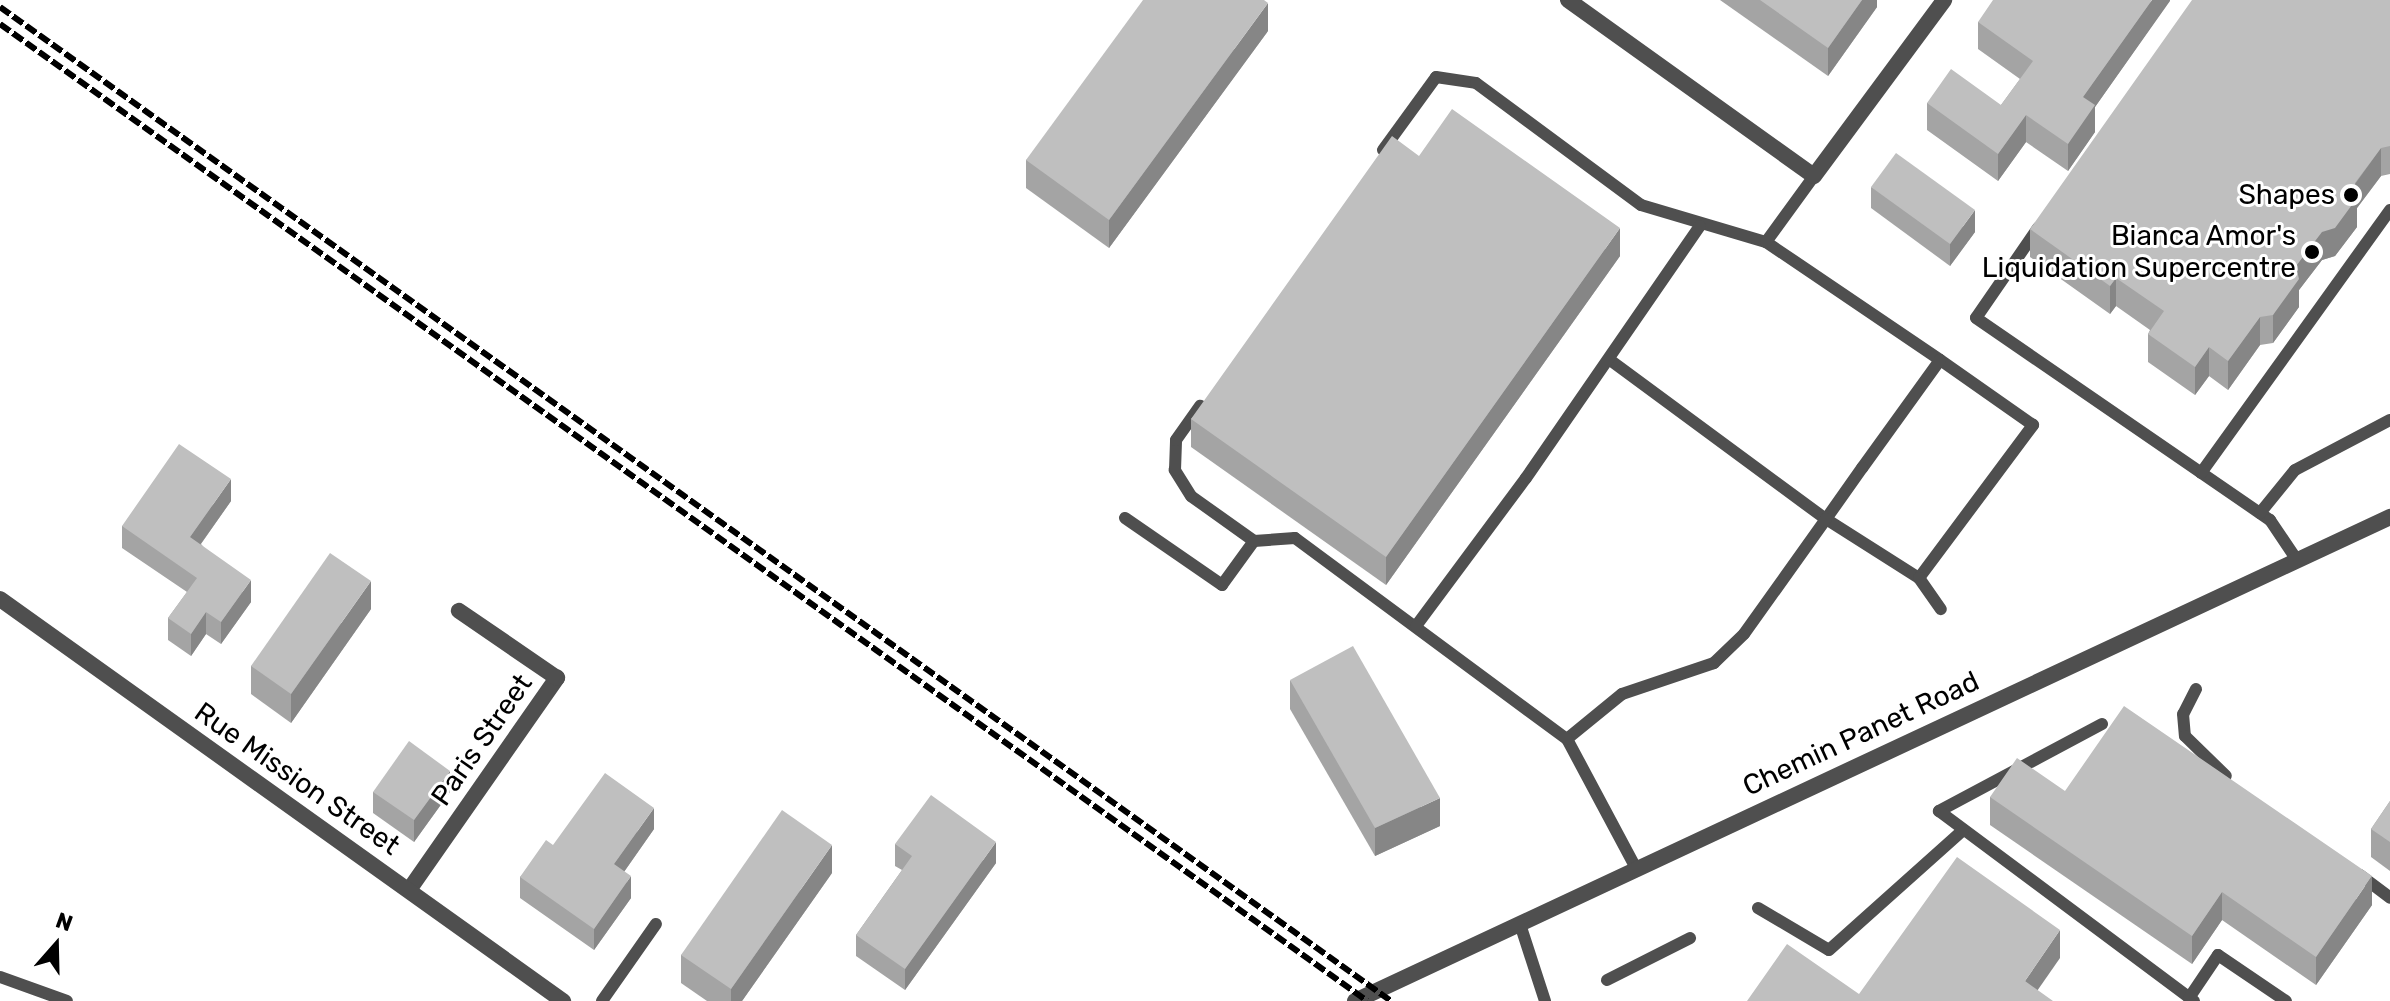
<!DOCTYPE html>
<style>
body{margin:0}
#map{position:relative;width:2390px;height:1001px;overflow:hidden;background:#fff;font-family:Rubik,sans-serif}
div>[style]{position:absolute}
.service>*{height:12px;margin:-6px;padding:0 6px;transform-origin:6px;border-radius:6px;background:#4f4f4f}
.minor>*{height:16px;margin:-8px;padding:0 8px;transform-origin:8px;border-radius:8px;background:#4f4f4f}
.tertiary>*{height:16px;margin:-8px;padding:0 8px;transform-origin:8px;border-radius:8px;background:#4f4f4f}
.rail>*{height:6px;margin-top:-3px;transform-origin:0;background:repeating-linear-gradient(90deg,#000 0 12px,transparent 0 16px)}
.wall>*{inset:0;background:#a4a4a4}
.shaded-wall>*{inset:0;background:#868686}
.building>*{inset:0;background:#bfbfbf}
.dots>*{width:22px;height:22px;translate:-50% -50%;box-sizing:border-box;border:4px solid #fff;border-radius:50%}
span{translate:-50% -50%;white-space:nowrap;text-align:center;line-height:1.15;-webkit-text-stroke:6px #fff;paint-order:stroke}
.poi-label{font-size:28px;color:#000}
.right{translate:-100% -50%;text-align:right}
.street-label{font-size:28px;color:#000}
.north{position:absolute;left:16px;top:905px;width:80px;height:80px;-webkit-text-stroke:6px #fff;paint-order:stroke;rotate:20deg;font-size:22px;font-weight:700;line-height:32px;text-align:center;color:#000}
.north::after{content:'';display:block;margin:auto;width:28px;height:36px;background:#000;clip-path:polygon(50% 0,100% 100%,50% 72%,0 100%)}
</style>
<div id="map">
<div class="service">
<i style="left:1383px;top:150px;width:90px;rotate:-54deg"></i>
<i style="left:1436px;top:77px;width:40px;rotate:8.5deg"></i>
<i style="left:1476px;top:83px;width:205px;rotate:36.5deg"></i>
<i style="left:1641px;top:205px;width:130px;rotate:16.5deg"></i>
<i style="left:1766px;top:242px;width:210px;rotate:34.1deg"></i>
<i style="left:2038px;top:228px;width:109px;rotate:124.6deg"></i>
<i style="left:1976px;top:318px;width:357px;rotate:34.5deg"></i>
<i style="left:2270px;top:520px;width:48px;rotate:56deg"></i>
<i style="left:1766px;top:242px;width:82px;rotate:-54deg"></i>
<i style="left:1610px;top:360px;width:268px;rotate:36.4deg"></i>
<i style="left:1826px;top:519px;width:110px;rotate:32.4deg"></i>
<i style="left:1919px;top:578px;width:191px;rotate:-53.3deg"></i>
<i style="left:2033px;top:425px;width:113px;rotate:-145deg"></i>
<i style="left:1940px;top:360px;width:133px;rotate:125.8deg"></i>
<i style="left:1862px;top:468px;width:62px;rotate:125.2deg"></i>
<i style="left:1826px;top:519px;width:141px;rotate:125.5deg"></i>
<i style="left:1744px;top:634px;width:42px;rotate:136deg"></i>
<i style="left:1714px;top:663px;width:97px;rotate:161.4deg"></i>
<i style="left:1622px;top:694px;width:71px;rotate:140.7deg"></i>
<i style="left:1567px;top:739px;width:146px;rotate:61.9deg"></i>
<i style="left:2201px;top:473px;width:324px;rotate:-54.3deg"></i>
<i style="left:2260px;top:513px;width:55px;rotate:-50.9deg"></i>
<i style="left:2295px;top:470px;width:107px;rotate:-27.8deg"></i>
<i style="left:1125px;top:518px;width:118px;rotate:34.6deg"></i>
<i style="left:1222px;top:585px;width:54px;rotate:-54deg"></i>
<i style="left:1254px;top:541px;width:77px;rotate:-144.5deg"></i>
<i style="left:1191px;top:496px;width:31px;rotate:-122deg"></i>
<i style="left:1175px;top:470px;width:30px;rotate:-88deg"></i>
<i style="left:1176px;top:440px;width:42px;rotate:-54.8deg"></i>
<i style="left:1254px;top:541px;width:41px;rotate:-4.2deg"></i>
<i style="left:1295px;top:538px;width:338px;rotate:36.5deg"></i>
<i style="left:1919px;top:578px;width:38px;rotate:55deg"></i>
<i style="left:1416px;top:626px;width:184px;rotate:-53.4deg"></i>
<i style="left:1526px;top:478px;width:306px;rotate:-55.4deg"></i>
<i style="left:2196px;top:689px;width:28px;rotate:117deg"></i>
<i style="left:2183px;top:714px;width:22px;rotate:85deg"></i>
<i style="left:2185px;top:736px;width:57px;rotate:44.3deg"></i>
<i style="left:2102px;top:724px;width:185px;rotate:151.9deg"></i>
<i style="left:1939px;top:811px;width:318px;rotate:36.7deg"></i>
<i style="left:2360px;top:875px;width:38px;rotate:37deg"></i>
<i style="left:1758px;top:908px;width:82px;rotate:30.6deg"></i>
<i style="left:1829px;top:950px;width:180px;rotate:-41.8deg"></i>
<i style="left:1520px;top:924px;width:81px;rotate:72deg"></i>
<i style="left:0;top:977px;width:71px;rotate:19.7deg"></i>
<i style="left:1607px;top:980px;width:93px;rotate:-26.8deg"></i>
<i style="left:2189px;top:998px;width:52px;rotate:-56deg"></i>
<i style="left:2218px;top:955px;width:82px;rotate:34.1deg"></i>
<i style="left:602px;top:1001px;width:94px;rotate:-55deg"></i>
</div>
<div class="minor">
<i style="left:1568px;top:0;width:302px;rotate:35.6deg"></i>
<i style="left:1814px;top:176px;width:219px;rotate:-53.5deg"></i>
<i style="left:409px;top:890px;width:259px;rotate:-55.1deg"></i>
<i style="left:557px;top:678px;width:119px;rotate:-145.6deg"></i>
</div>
<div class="tertiary">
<i style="left:0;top:599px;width:692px;rotate:35.53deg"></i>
<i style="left:1355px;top:1001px;width:1143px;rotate:-25.06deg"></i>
</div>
<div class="rail">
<i style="left:0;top:7px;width:1710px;rotate:35.55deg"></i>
<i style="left:0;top:24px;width:1680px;rotate:35.55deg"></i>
</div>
<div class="wall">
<i style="clip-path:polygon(1720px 0,1877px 0,1877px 7px,1828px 76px)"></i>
<i style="clip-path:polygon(2170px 0,2095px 107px,2095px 132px,2068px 171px,2026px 142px,1998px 181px,1927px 130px,1927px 103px,2001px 105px,2020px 79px,1978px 49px,1978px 22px)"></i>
<i style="clip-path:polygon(2390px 0,2390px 174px,2381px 176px,2357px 208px,2357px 227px,2335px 256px,2322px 260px,2299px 290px,2299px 307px,2273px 343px,2260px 345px,2228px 390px,2209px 376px,2195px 395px,2148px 362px,2148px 334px,2150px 330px,2116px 306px,2110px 314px,2030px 257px,2030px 229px)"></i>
<i style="clip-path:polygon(1268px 31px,1109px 248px,1026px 188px,1026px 160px)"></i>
<i style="clip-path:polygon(1419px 156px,1620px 256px,1386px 585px,1191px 447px,1191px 419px)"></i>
<i style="clip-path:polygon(1871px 187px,1975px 232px,1950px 266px,1871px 208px)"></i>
<i style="clip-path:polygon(231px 501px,201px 544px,251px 602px,221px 644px,206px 634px,191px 656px,168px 640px,168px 618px,187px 592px,122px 548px,122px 526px)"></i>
<i style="clip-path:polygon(371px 609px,291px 723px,251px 694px,251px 666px)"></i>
<i style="clip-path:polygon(1290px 680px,1440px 826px,1375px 856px,1290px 709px)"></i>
<i style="clip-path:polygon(2065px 791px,2372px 905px,2316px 985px,2222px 920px,2192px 964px,1990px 825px,1990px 797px)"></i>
<i style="clip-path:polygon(373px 792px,450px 792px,414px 842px,373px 813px)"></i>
<i style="clip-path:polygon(2390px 801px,2390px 871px,2371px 857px,2371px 829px)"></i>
<i style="clip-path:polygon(654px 829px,624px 872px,631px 898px,594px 950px,520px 898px,520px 877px,553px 845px)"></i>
<i style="clip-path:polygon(895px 844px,996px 863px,905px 990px,856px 956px,856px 935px,902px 870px,895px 866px)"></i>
<i style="clip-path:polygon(832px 873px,742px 1001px,707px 1001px,681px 983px,681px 955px)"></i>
</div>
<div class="shaded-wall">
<i style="clip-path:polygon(1862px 0,1877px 0,1877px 7px,1828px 76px,1828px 48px)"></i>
<i style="clip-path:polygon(2152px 0,2170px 0,2170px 1px,2095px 107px,2095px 132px,2068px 171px,2068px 144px,2083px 97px)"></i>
<i style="clip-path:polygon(1268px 3px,1268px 31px,1109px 248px,1109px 220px)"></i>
<i style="clip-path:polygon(2026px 115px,2026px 142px,1998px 181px,1998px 154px)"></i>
<i style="clip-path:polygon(2381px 148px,2381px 176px,2357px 208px,2357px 227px,2335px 256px,2322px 260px,2299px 290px,2299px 307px,2273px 343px,2273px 315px,2296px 266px)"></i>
<i style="clip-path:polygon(1975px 210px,1975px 232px,1950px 266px,1950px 244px)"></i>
<i style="clip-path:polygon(1620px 228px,1620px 256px,1386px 585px,1386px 557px)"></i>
<i style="clip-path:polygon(2116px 278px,2116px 306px,2110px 314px,2110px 286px)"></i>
<i style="clip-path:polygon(2260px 317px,2260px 345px,2228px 390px,2228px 361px)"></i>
<i style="clip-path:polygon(2209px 347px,2209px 376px,2195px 395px,2195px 367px)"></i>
<i style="clip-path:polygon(231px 479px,231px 501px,190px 559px,190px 537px)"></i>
<i style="clip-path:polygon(251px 580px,251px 602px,221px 644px,221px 622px)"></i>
<i style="clip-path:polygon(371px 581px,371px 609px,291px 723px,291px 694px)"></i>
<i style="clip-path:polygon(206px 612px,206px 634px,191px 656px,191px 634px)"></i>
<i style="clip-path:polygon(450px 771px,450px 792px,414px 842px,414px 820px)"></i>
<i style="clip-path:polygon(1440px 798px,1440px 826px,1375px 856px,1375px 828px)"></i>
<i style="clip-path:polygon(654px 808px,654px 829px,614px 886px,614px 864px)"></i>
<i style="clip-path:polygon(996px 842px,996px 863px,905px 990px,905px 969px)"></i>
<i style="clip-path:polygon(832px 845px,832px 873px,742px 1001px,731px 1001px,731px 989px)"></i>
<i style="clip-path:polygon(631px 876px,631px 898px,594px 950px,594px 929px)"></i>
<i style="clip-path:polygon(2372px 876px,2372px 905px,2316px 985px,2316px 957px)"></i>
<i style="clip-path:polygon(2222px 892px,2222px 920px,2192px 964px,2192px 936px)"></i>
<i style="clip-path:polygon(2060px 930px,2060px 958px,2030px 1001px,2025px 981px)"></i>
</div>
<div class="building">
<i style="clip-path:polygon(1143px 0,1264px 0,1268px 3px,1109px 220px,1026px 160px)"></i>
<i style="clip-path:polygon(1760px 0,1862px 0,1828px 48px)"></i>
<i style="clip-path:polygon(1993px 0,2152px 0,2083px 97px,2095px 105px,2068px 144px,2026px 115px,1998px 154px,1927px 103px,1951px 69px,2001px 105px,2033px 61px,1978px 22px)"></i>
<i style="clip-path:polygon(2192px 0,2390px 0,2390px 146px,2381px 148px,2355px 183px,2357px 198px,2335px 228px,2322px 232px,2296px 266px,2299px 279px,2273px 315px,2260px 317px,2228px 361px,2209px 347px,2195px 367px,2148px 334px,2164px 311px,2116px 278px,2110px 286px,2030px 229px)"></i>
<i style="clip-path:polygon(1452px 109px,1620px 228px,1386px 557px,1191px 419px,1392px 136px,1419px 156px)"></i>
<i style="clip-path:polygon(1896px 153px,1975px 210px,1950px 244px,1871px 187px)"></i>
<i style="clip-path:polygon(179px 444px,231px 479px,190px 537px,251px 580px,221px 622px,206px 612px,191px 634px,168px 618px,197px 578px,122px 526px)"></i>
<i style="clip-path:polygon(330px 553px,371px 581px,291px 694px,251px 666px)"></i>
<i style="clip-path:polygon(1353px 646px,1440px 798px,1375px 828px,1290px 680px)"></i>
<i style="clip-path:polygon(2124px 706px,2372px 876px,2316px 957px,2222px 892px,2192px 936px,1990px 797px,2017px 758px,2065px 791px)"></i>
<i style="clip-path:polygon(409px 741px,450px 771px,414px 820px,373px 792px)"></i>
<i style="clip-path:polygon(605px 773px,654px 808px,614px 864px,631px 876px,594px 929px,520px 877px,546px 840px,553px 845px)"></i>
<i style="clip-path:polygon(931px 795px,996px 842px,905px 969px,856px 935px,912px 856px,895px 844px)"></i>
<i style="clip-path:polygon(2390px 801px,2390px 842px,2371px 829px)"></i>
<i style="clip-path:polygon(782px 810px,832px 845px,731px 989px,681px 955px)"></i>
<i style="clip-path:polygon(1957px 857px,2060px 930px,2025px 981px,2053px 1001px,1747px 1001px,1787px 944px,1859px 994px)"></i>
</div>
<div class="dots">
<i style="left:2351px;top:195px;background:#000"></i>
<i style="left:2312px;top:252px;background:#000"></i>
</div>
<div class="poi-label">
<span class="right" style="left:2335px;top:195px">Shapes</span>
<span class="right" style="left:2296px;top:252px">Bianca Amor's<br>Liquidation Supercentre</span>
</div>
<div class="street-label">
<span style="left:1861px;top:734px;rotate:-25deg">Chemin Panet Road</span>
<span style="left:482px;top:740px;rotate:-55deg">Paris Street</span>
<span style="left:297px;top:779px;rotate:35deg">Rue Mission Street</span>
</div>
<div class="north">N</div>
</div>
